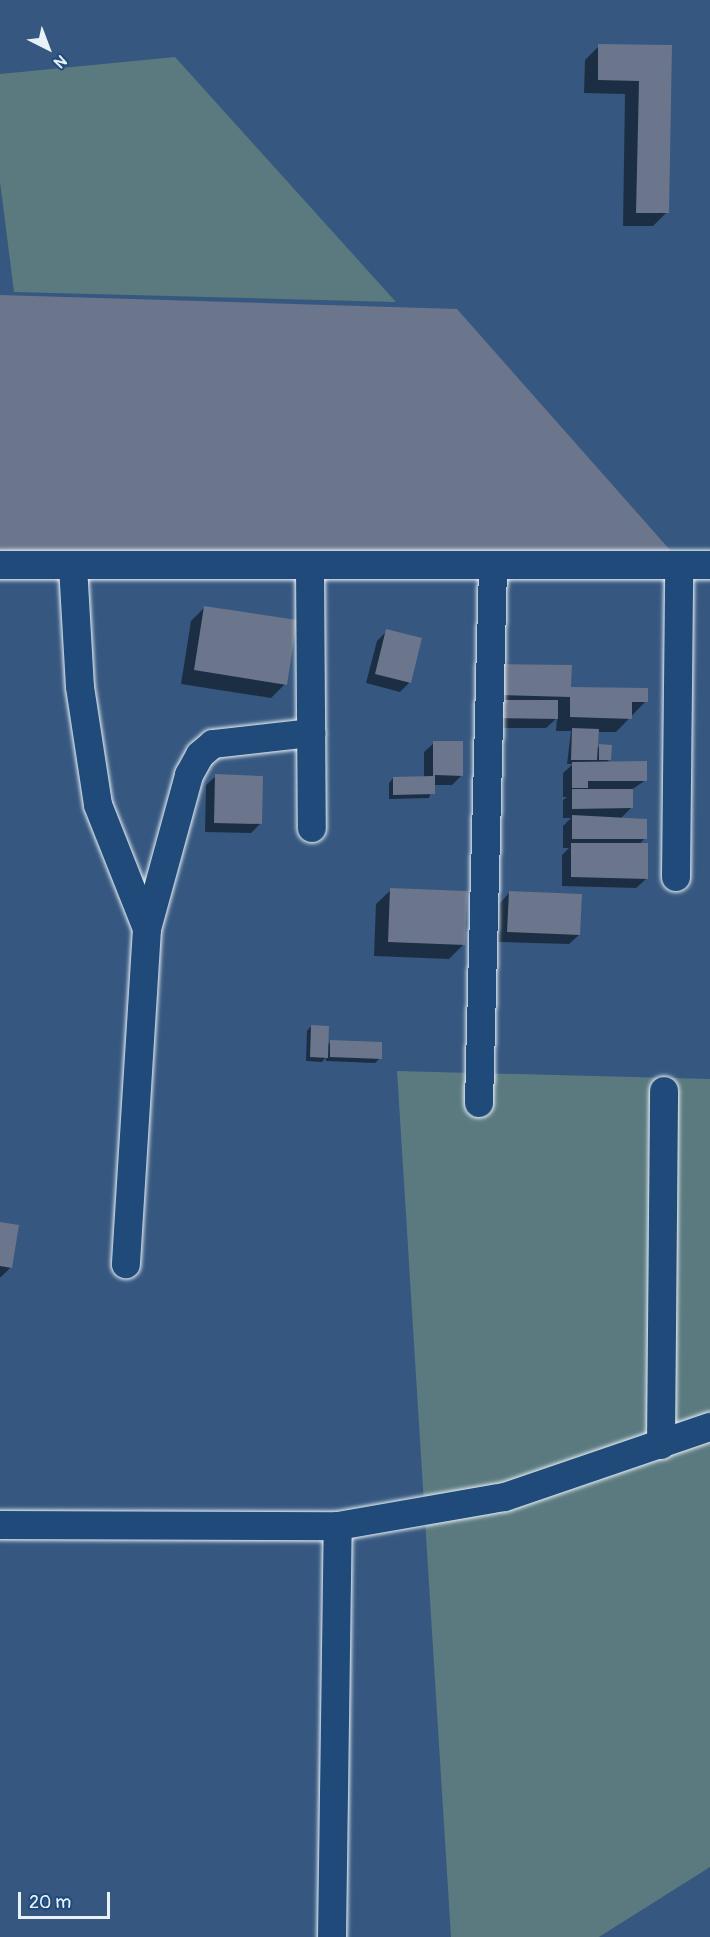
<!DOCTYPE html>
<style>
body{margin:0}
#map{position:relative;width:710px;height:1937px;overflow:hidden;background:#36577f;font-family:Pangolin,sans-serif}
div>[style]{position:absolute}
.green>*{inset:0;background:#5a7a7f}
.shadow>*{inset:0;background:#0007}
.building>*{inset:0;background:#6b758b}
.roads{filter:drop-shadow(0 0 2px #e8f1f8) drop-shadow(0 0 2px #e8f1f8)}
.street>*{height:28px;margin:-14px;padding:0 14px;transform-origin:14px;border-radius:14px;background:#1f4a7a}
span{translate:-50% -50%;white-space:nowrap;text-align:center;line-height:1.15;-webkit-text-stroke:6px #1f4a7a;paint-order:stroke}
.north{position:absolute;left:18px;top:18px;width:60px;height:60px;-webkit-text-stroke:4px #1f4a7a;paint-order:stroke;rotate:138deg;font-size:16px;font-weight:700;line-height:24px;text-align:center;color:#e8f1f8}
.north::after{content:'';display:block;margin:auto;width:21px;height:27px;background:#e8f1f8;clip-path:polygon(50% 0,100% 100%,50% 72%,0 100%)}
.scale{position:absolute;left:18px;top:1892px;width:92px;height:27px;box-sizing:border-box;border:3px solid #e8f1f8;border-top:0;padding-left:8px;font-size:18px;line-height:21px;white-space:nowrap;color:#e8f1f8;-webkit-text-stroke:4px #1f4a7a;paint-order:stroke}
</style>
<div id="map">
<div class="green">
<i style="clip-path:polygon(175px 57px,396px 302px,14px 292px,0 182px,0 74px)"></i>
<i style="clip-path:polygon(397px 1071px,710px 1079px,710px 1867px,599px 1937px,451px 1937px)"></i>
</div>
<div class="shadow">
<i style="clip-path:polygon(599px 46px,670px 46px,667px 212px,653px 226px,623px 226px,625px 94px,584px 93px,585px 60px)"></i>
<i style="clip-path:polygon(205px 607px,285px 684px,271px 698px,181px 684px,191px 621px)"></i>
<i style="clip-path:polygon(387px 631px,421px 639px,409px 683px,400px 692px,366px 683px,377px 641px)"></i>
<i style="clip-path:polygon(485px 679px,646px 701px,616px 732px,597px 732px,596px 749px,600px 746px,609px 760px,606px 763px,646px 780px,631px 790px,631px 808px,620px 819px,645px 838px,639px 845px,646px 879px,636px 888px,562px 886px,562px 855px,569px 848px,563px 848px,563px 826px,571px 818px,563px 818px,563px 800px,567px 797px,563px 797px,563px 773px,573px 764px,567px 764px,571px 731px,556px 731px,557px 718px,546px 728px,487px 728px)"></i>
<i style="clip-path:polygon(434px 743px,462px 775px,452px 785px,433px 785px,429px 798px,389px 799px,389px 783px,393px 778px,424px 778px,424px 752px)"></i>
<i style="clip-path:polygon(216px 776px,261px 823px,251px 833px,205px 832px,206px 785px)"></i>
<i style="clip-path:polygon(391px 890px,463px 945px,449px 959px,374px 956px,376px 904px)"></i>
<i style="clip-path:polygon(509px 893px,579px 935px,569px 944px,498px 942px,500px 903px)"></i>
<i style="clip-path:polygon(311px 1026px,327px 1046px,331px 1041px,380px 1058px,375px 1063px,326px 1061px,326px 1057px,322px 1062px,306px 1061px,307px 1031px)"></i>
<i style="clip-path:polygon(0 1224px,11px 1267px,1px 1277px,0 1277px)"></i>
</div>
<div class="building">
<i style="clip-path:polygon(598px 44px,672px 45px,669px 213px,636px 213px,639px 81px,598px 80px)"></i>
<i style="clip-path:polygon(0 295px,457px 309px,678px 559px,0 556px)"></i>
<i style="clip-path:polygon(204px 606px,297px 620px,287px 685px,194px 670px)"></i>
<i style="clip-path:polygon(386px 629px,422px 638px,411px 683px,375px 674px)"></i>
<i style="clip-path:polygon(498px 664px,572px 665px,571px 687px,648px 688px,648px 702px,632px 702px,632px 719px,570px 717px,570px 697px,497px 695px)"></i>
<i style="clip-path:polygon(497px 700px,558px 700px,558px 719px,497px 718px)"></i>
<i style="clip-path:polygon(572px 728px,599px 729px,597px 760px,571px 760px)"></i>
<i style="clip-path:polygon(433px 741px,463px 741px,463px 776px,435px 775px,435px 794px,393px 795px,393px 777px,433px 776px)"></i>
<i style="clip-path:polygon(599px 744px,612px 745px,611px 760px,599px 760px)"></i>
<i style="clip-path:polygon(647px 761px,647px 781px,588px 781px,588px 788px,572px 788px,572px 762px)"></i>
<i style="clip-path:polygon(215px 774px,263px 776px,262px 824px,214px 823px)"></i>
<i style="clip-path:polygon(572px 789px,633px 789px,633px 808px,572px 809px)"></i>
<i style="clip-path:polygon(572px 815px,647px 819px,647px 839px,572px 839px)"></i>
<i style="clip-path:polygon(571px 843px,648px 843px,648px 879px,571px 877px)"></i>
<i style="clip-path:polygon(390px 888px,467px 891px,465px 945px,388px 942px)"></i>
<i style="clip-path:polygon(509px 891px,582px 894px,580px 935px,507px 932px)"></i>
<i style="clip-path:polygon(311px 1025px,329px 1026px,328px 1058px,310px 1057px)"></i>
<i style="clip-path:polygon(330px 1040px,382px 1042px,382px 1059px,330px 1057px)"></i>
<i style="clip-path:polygon(0 1222px,19px 1225px,12px 1268px,0 1266px)"></i>
</div>
<div class="roads">
<div class="street">
<i style="left:0;top:565px;width:710px"></i>
<i style="left:73px;top:566px;width:121px;rotate:86.7deg"></i>
<i style="left:80px;top:687px;width:119px;rotate:81.3deg"></i>
<i style="left:98px;top:805px;width:133px;rotate:68.4deg"></i>
<i style="left:147px;top:929px;width:336px;rotate:93.6deg"></i>
<i style="left:310px;top:568px;width:260px;rotate:89.6deg"></i>
<i style="left:676px;top:877px;width:311px;rotate:-89.4deg"></i>
<i style="left:147px;top:929px;width:160px;rotate:-74.7deg"></i>
<i style="left:189px;top:775px;width:23px;rotate:-61deg"></i>
<i style="left:200px;top:755px;width:17px;rotate:-40deg"></i>
<i style="left:213px;top:744px;width:99px;rotate:-6.4deg"></i>
<i style="left:479px;top:1103px;width:535px;rotate:-88.5deg"></i>
<i style="left:661px;top:1445px;width:354px;rotate:-89.5deg"></i>
<i style="left:0;top:1525px;width:338px;rotate:0.2deg"></i>
<i style="left:338px;top:1526px;width:169px;rotate:-9.9deg"></i>
<i style="left:505px;top:1497px;width:217px;rotate:-18.9deg"></i>
<i style="left:332px;top:1937px;width:411px;rotate:-89.2deg"></i>
</div>
</div>
<div class="north">N</div>
<div class="scale">20 m</div>
</div>
